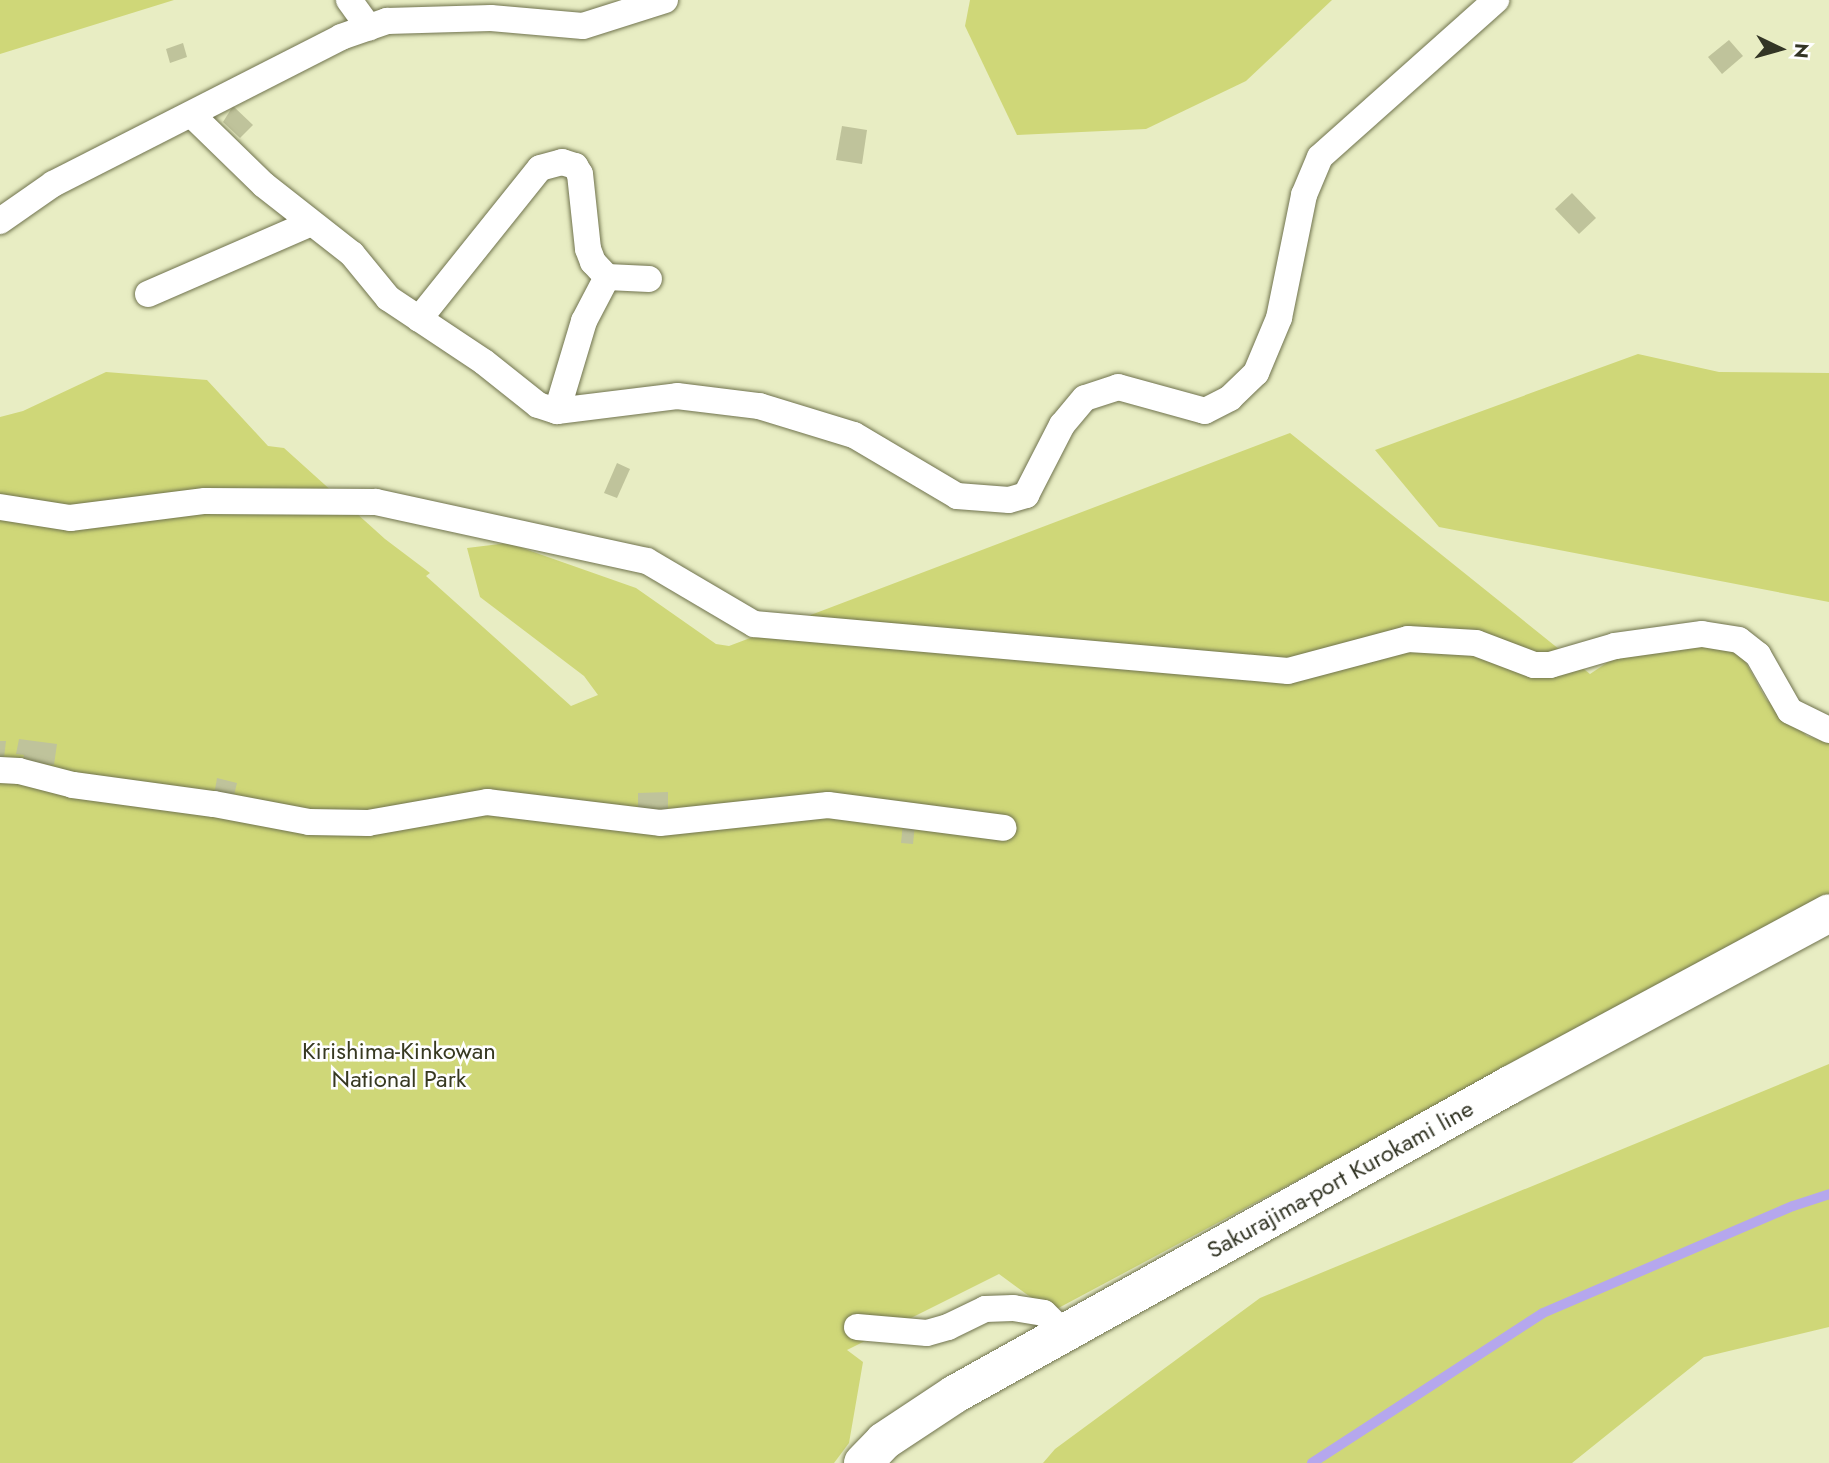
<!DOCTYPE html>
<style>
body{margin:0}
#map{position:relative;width:1829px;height:1463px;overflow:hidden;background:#e8edc3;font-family:Jost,sans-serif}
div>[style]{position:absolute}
.green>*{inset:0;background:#cfd778}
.stream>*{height:10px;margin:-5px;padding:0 5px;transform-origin:5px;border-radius:5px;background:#b5a7ed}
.building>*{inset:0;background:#bfc39b}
.roads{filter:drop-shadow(0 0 2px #70734e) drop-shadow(0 0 2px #70734e)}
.street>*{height:26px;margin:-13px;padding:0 13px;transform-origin:13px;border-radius:13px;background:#fff}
.primary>*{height:38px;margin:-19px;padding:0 19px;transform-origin:19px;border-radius:19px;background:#fff}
span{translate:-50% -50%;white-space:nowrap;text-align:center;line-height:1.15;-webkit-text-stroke:5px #fff;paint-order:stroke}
.park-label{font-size:24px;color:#373921}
.street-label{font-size:24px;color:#333525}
.north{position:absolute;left:1745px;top:14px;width:70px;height:70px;-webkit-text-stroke:5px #fff;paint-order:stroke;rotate:95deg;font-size:19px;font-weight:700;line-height:28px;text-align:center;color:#333525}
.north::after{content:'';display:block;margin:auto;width:24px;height:32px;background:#333525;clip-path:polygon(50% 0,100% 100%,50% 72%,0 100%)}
</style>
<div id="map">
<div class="green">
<i style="clip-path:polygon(0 0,174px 0,0 54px)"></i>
<i style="clip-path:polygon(970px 0,1332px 0,1246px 81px,1146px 129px,1017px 135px,965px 26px)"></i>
<i style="clip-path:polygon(1638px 354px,1719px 372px,1829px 373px,1829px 602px,1439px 527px,1375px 450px)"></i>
<i style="clip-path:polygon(106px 372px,207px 380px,268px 446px,284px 448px,385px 539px,430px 573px,426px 576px,571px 706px,598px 695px,584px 676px,480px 597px,467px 548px,508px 543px,636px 588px,716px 644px,729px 646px,1290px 433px,1590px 674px,1617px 656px,1710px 646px,1741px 654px,1766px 699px,1807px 736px,1829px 743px,1829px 896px,1051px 1312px,999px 1274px,847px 1350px,863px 1362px,849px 1443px,834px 1463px,0 1463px,0 417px,23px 411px)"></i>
<i style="clip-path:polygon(1829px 1064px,1829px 1327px,1704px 1357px,1572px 1463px,1043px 1463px,1055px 1449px,1260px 1298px)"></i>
</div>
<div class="stream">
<i style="left:1312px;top:1463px;width:275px;rotate:-33deg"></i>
<i style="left:1543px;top:1313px;width:272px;rotate:-23.2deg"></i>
<i style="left:1793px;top:1206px;width:38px;rotate:-18deg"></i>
</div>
<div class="building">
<i style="clip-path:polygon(1729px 40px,1743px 56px,1722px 74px,1708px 57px)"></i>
<i style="clip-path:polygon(183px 43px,187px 57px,170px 63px,166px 49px)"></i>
<i style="clip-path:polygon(233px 106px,253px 125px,240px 138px,223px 122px)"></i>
<i style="clip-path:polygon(842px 126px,867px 130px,862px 164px,836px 160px)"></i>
<i style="clip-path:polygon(1572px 193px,1596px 218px,1579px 234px,1555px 209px)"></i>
<i style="clip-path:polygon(617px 463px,630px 469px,617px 498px,604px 493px)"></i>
<i style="clip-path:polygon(19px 739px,57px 744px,54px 765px,23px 761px,24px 755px,16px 754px)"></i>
<i style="clip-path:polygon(0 741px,6px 741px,4px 758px,0 758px)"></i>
<i style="clip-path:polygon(217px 778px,237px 783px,233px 799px,214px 795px)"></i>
<i style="clip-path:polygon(668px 792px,668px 811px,638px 812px,638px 793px)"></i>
<i style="clip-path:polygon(903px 823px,915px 824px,913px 844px,901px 843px)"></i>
</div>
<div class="roads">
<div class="street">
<i style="left:349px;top:0;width:34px;rotate:54deg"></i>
<i style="left:192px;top:115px;width:100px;rotate:44.2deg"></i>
<i style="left:264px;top:185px;width:112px;rotate:38.1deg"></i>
<i style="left:352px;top:254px;width:57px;rotate:50.7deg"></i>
<i style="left:388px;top:298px;width:115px;rotate:33.7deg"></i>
<i style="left:484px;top:362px;width:69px;rotate:38.5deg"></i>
<i style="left:538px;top:405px;width:20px;rotate:18deg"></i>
<i style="left:557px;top:411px;width:121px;rotate:-7.1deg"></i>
<i style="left:677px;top:396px;width:83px;rotate:7deg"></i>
<i style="left:759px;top:406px;width:99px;rotate:17deg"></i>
<i style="left:854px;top:435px;width:120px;rotate:30.6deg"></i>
<i style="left:957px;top:496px;width:52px;rotate:4.4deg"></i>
<i style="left:1009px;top:500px;width:18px;rotate:-16deg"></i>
<i style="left:1026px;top:495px;width:79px;rotate:-62.8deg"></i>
<i style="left:1062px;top:425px;width:35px;rotate:-50deg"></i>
<i style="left:1085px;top:398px;width:35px;rotate:-18deg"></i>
<i style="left:1118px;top:387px;width:90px;rotate:15.4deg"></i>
<i style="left:1205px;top:411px;width:28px;rotate:-27deg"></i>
<i style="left:1230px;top:398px;width:36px;rotate:-44deg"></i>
<i style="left:1256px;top:373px;width:60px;rotate:-67.3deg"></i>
<i style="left:1279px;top:318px;width:126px;rotate:-78.5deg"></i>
<i style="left:1304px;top:195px;width:41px;rotate:-67.2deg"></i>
<i style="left:1320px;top:157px;width:236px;rotate:-41.7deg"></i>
<i style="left:0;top:221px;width:65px;rotate:-34.9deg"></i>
<i style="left:53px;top:184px;width:323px;rotate:-27deg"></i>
<i style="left:341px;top:37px;width:49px;rotate:-19.2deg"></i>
<i style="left:387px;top:21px;width:104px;rotate:-1.7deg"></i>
<i style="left:491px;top:18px;width:92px;rotate:5deg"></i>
<i style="left:583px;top:26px;width:86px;rotate:-17.6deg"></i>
<i style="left:148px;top:294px;width:178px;rotate:-23.5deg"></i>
<i style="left:419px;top:319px;width:193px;rotate:-51.3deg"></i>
<i style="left:540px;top:168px;width:23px;rotate:-15deg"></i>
<i style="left:562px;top:162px;width:14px;rotate:17deg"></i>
<i style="left:575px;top:166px;width:9px;rotate:58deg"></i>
<i style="left:580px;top:174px;width:75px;rotate:83.9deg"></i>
<i style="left:588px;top:249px;width:14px;rotate:69deg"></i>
<i style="left:593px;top:262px;width:21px;rotate:47deg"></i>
<i style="left:557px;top:411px;width:94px;rotate:-73.3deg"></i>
<i style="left:584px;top:321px;width:50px;rotate:-62.4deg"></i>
<i style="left:607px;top:277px;width:42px;rotate:2.7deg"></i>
<i style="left:0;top:507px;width:71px;rotate:8.9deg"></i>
<i style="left:70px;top:518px;width:136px;rotate:-7.2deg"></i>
<i style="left:205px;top:501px;width:171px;rotate:0.3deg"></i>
<i style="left:376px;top:502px;width:277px;rotate:12.3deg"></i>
<i style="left:647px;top:561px;width:124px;rotate:30.5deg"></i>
<i style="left:754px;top:624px;width:536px;rotate:5.03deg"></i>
<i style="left:1288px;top:671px;width:124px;rotate:-14.9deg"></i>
<i style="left:1408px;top:639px;width:68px;rotate:3.4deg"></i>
<i style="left:1476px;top:643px;width:62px;rotate:20.8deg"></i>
<i style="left:1534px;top:665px;width:16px"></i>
<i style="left:1550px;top:665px;width:68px;rotate:-16.3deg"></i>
<i style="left:1615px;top:646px;width:88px;rotate:-7.9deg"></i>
<i style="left:1702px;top:634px;width:37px;rotate:9deg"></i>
<i style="left:1739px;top:640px;width:24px;rotate:38deg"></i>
<i style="left:1758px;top:655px;width:64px;rotate:60.3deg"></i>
<i style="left:1790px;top:711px;width:43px;rotate:26deg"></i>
<i style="left:0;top:770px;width:19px;rotate:3deg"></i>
<i style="left:19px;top:771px;width:56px;rotate:14.5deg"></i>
<i style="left:73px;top:785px;width:142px;rotate:7.7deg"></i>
<i style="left:214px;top:804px;width:97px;rotate:10.7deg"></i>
<i style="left:309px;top:822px;width:59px;rotate:1deg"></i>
<i style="left:368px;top:823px;width:121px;rotate:-10deg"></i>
<i style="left:487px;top:802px;width:174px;rotate:6.9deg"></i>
<i style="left:660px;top:823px;width:169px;rotate:-6.1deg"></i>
<i style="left:828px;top:805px;width:177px;rotate:7.4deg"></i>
<i style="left:857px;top:1327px;width:70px;rotate:4.9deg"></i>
<i style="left:927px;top:1333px;width:22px;rotate:-16deg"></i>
<i style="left:948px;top:1327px;width:41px;rotate:-25.9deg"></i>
<i style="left:985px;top:1309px;width:28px;rotate:-2deg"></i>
<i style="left:1013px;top:1308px;width:31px;rotate:9deg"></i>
<i style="left:1044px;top:1313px;width:28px;rotate:45deg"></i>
</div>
<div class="primary">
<i style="left:863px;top:1463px;width:30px;rotate:-46deg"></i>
<i style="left:884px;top:1441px;width:85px;rotate:-33.5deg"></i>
<i style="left:955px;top:1394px;width:635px;rotate:-29.11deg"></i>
<i style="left:1510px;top:1085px;width:362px;rotate:-28.3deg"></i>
</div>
</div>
<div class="park-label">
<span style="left:399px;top:1065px">Kirishima-Kinkowan<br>National Park</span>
</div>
<div class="street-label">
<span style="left:1340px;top:1179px;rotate:-29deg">Sakurajima-port Kurokami line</span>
</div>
<div class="north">N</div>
</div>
